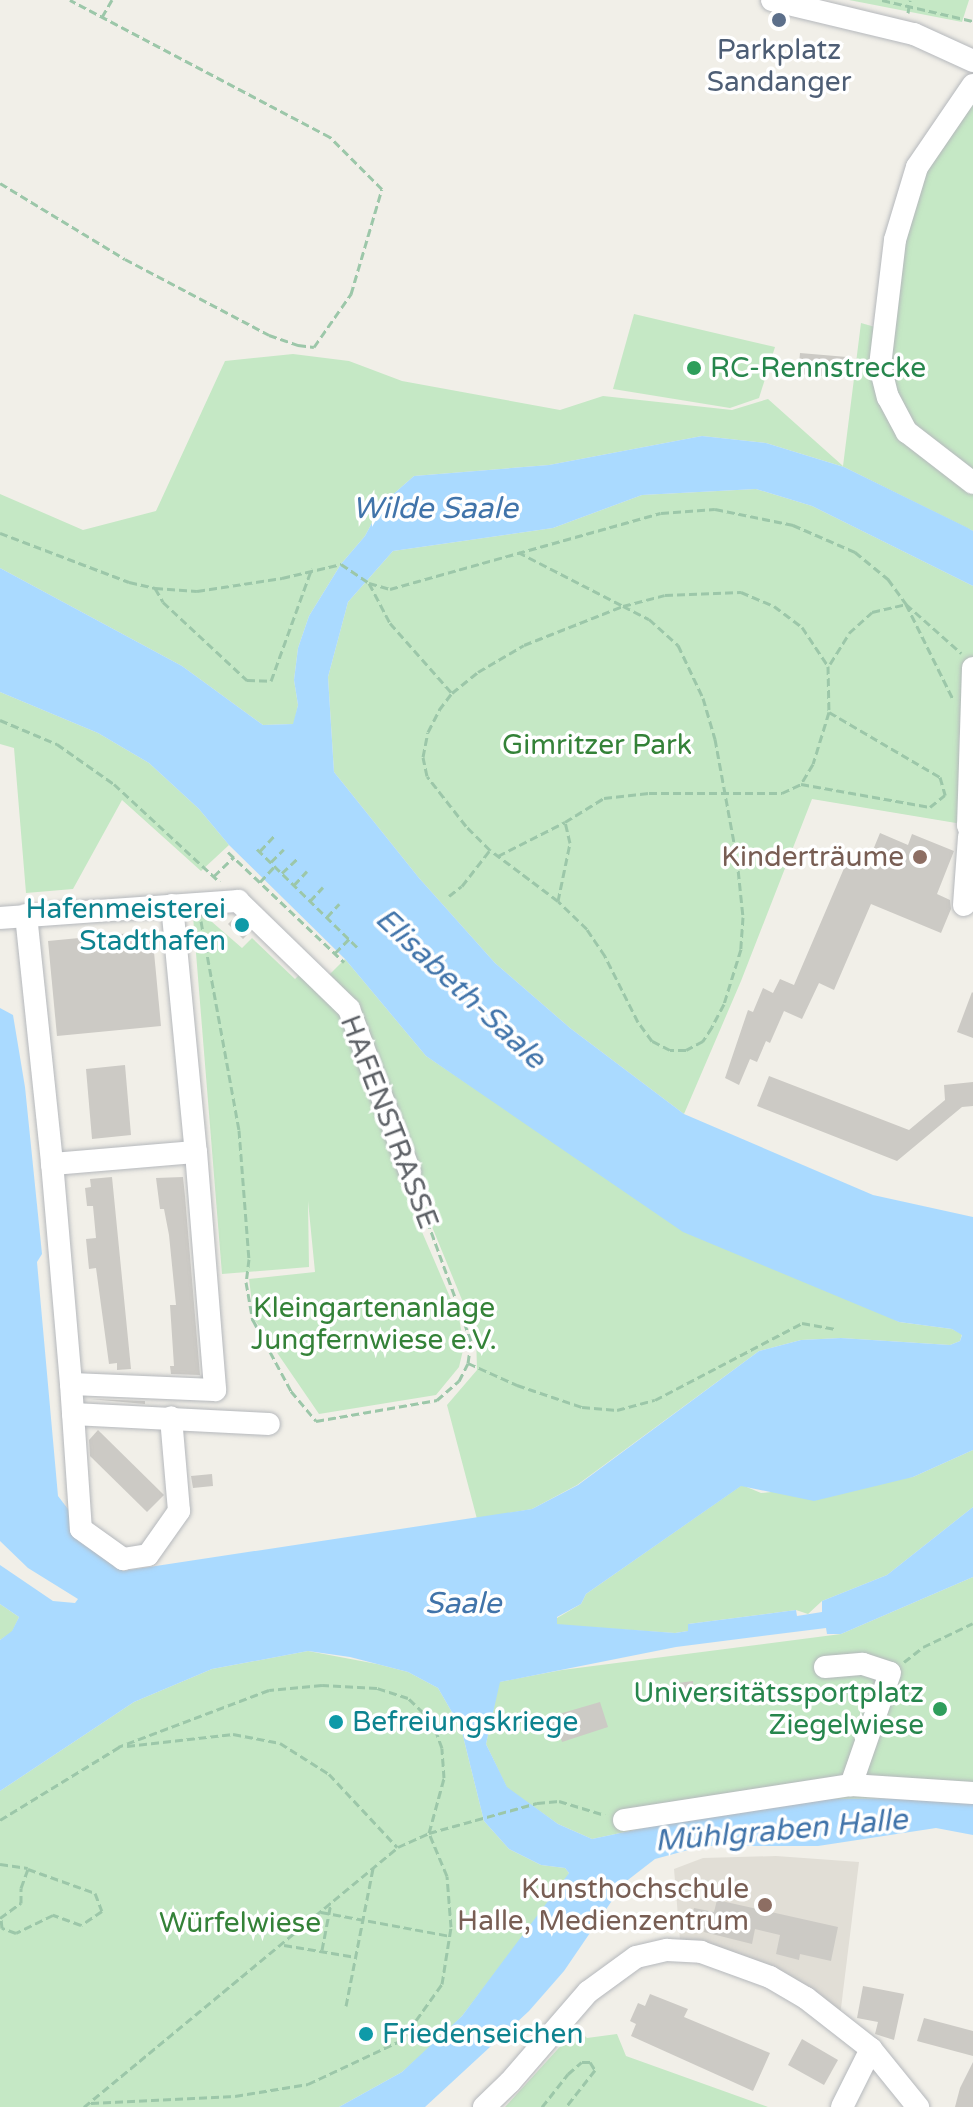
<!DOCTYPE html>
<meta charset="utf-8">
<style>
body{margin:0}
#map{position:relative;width:973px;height:2107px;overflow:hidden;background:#f1efe8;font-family:"Varela Round",sans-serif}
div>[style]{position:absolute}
.education>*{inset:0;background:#e1ded6}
.green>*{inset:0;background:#c5e8c5}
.water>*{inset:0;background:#aadaff}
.building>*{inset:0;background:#cccac5}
.path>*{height:3px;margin-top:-1.5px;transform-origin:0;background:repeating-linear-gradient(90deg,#9cc7a9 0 8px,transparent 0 12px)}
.roads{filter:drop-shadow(0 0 2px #b5b8bc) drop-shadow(0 0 2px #b5b8bc)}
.minor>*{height:22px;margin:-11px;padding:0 11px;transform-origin:11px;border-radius:11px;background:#fff}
.dots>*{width:22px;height:22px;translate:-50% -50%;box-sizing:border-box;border:4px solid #fff;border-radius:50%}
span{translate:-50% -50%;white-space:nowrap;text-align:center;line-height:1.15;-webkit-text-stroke:7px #fff;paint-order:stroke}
.service-label{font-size:28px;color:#4e5e75}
.leisure-label{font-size:28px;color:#27864d}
.left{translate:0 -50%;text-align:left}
.right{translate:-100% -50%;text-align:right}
.park-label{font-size:28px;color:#348238}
.education-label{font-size:28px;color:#785e54}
.culture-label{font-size:28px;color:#0d838f}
.street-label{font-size:28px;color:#5f6368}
.water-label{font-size:30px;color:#4174aa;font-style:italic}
</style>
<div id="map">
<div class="education">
<i style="clip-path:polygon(776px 1856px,859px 1862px,840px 2016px,680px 1940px,674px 1869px,703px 1858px)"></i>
</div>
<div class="green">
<i style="clip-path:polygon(849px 0,969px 0,962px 22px)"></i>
<i style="clip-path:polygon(973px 85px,973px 531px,844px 467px,766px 443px,702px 436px,549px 465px,414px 476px,382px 504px,365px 536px,341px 564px,309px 616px,298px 648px,294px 680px,298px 705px,294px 724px,263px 725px,182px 666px,0 568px,0 494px,83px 530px,156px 511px,225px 361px,293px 354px,349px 361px,402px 381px,560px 410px,603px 396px,732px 410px,768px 399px,843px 466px,861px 323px,882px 329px,917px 167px)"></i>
<i style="clip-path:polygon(634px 314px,775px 347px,759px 398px,730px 408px,613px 389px)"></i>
<i style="clip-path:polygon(756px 489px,812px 506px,973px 586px,973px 841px,968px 825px,812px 799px,741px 981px,684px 1114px,570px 1028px,495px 963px,419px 878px,334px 772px,328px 677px,348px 602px,393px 551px,553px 528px,642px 495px)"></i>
<i style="clip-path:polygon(0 692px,98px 733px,149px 763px,199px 809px,229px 845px,201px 871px,122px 800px,73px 889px,26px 893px,14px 748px,0 744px)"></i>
<i style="clip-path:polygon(204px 915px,242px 948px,252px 938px,295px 979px,307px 967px,324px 980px,345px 959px,426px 1056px,544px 1135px,899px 1322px,952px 1329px,962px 1334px,960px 1341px,950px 1345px,841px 1338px,801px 1340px,759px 1351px,577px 1485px,532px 1509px,477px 1519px,447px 1405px,477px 1370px,476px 1334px,410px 1173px,398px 1176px,459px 1318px,464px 1346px,459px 1367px,436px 1395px,319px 1414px,254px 1319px,249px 1279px,315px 1272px,308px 1201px,309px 1267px,222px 1274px,193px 916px)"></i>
<i style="clip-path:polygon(973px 1450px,973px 1507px,887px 1575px,822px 1601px,808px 1614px,796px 1610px,688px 1624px,688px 1631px,675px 1633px,557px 1625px,557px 1618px,581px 1604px,586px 1594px,742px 1485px,761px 1493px,913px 1477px)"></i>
<i style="clip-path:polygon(973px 1577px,973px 1804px,933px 1798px,831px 1799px,696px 1817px,592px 1839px,558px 1824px,507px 1788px,486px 1744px,499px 1682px,562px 1670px,841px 1634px)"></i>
<i style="clip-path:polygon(0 1604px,19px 1617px,12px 1632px,0 1640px)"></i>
<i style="clip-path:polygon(308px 1651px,377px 1664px,408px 1672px,438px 1688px,461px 1728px,484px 1821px,509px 1849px,541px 1865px,565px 1868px,569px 1873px,565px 1882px,462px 2016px,435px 2043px,402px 2072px,339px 2107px,0 2107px,0 1791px,134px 1702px,212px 1669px)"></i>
<i style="clip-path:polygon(577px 2028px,587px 2038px,617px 2034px,626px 2056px,768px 2107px,505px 2107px)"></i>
</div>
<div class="water">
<i style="clip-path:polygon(702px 436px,766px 443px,844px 467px,968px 528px,973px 531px,973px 586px,812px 506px,756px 489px,642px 495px,553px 528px,393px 551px,348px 602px,328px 677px,334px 772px,419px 878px,495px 963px,570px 1028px,684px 1114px,873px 1195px,973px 1217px,973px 1450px,913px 1477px,814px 1501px,741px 1486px,586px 1594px,581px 1604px,557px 1617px,557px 1624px,675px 1633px,688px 1631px,688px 1624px,796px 1610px,797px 1616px,822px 1612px,822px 1601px,887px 1575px,973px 1507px,973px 1577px,841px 1634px,827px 1634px,826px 1628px,676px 1647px,500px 1682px,486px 1744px,507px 1787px,558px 1824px,592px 1839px,696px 1817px,831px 1799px,933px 1798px,973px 1804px,973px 1835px,936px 1828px,818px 1846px,703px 1846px,655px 1859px,624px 1883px,564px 1971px,529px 2011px,425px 2107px,339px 2107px,402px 2072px,462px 2016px,569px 1873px,565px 1868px,541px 1865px,509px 1849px,484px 1821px,461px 1728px,438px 1688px,408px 1672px,350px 1657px,308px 1651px,212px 1669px,134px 1702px,0 1791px,0 1640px,12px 1631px,19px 1617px,0 1604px,0 1565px,53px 1601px,75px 1603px,78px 1599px,28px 1568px,0 1541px,0 1008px,13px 1015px,25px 1087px,42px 1254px,37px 1262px,58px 1496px,71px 1513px,73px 1534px,123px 1571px,532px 1509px,578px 1485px,759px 1351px,801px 1340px,841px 1338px,950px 1345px,960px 1341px,962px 1335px,952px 1329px,899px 1322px,683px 1232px,426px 1056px,345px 959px,229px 845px,199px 809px,149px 763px,98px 733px,0 692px,0 568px,182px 666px,263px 725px,293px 724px,298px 705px,294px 680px,298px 648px,309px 616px,341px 564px,365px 536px,382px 504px,414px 476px,549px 465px)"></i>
</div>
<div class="building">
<i style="clip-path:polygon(800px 353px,847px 357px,846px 378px,798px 374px)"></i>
<i style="clip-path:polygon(880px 833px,908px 845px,912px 834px,954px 851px,937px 894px,950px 900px,951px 909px,941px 933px,871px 904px,834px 990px,819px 983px,802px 1019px,784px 1011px,770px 1043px,766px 1041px,757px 1062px,750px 1059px,739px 1085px,725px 1078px,748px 1010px,753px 1012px,763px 988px,773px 993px,780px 979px,794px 985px,848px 859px,866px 867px)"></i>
<i style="clip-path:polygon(235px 917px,250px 932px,243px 939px,228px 924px)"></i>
<i style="clip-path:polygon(152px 931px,161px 1026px,57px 1036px,48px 941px)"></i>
<i style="clip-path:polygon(972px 992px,973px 993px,973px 1038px,957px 1032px)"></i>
<i style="clip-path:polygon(125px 1065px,131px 1135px,92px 1139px,86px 1069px)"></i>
<i style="clip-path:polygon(769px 1076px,909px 1130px,945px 1100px,944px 1085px,973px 1082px,973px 1106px,962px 1107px,897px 1161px,757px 1106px)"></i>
<i style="clip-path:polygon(112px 1177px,131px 1369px,117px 1370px,117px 1363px,109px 1364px,96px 1268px,89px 1269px,86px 1239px,96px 1238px,93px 1206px,87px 1206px,85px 1188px,91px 1187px,90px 1179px)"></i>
<i style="clip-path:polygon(183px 1177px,185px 1196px,200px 1375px,171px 1374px,170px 1366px,174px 1366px,170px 1305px,176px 1305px,169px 1235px,164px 1209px,160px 1209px,156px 1178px)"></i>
<i style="clip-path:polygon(90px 1399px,145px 1401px,145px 1404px)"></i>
<i style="clip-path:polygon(98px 1430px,164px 1495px,147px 1512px,90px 1456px,89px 1440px)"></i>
<i style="clip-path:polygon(212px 1474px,213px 1486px,193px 1488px,191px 1476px)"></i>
<i style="clip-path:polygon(693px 1681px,694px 1694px,680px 1696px,678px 1683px)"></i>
<i style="clip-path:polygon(600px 1702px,608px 1727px,562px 1742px,557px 1727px,545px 1730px,542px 1719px)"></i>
<i style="clip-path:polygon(717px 1900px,838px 1927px,831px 1961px,800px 1954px,799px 1960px,776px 1954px,780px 1935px,755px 1929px,752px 1944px,704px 1932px,705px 1926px,691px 1923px,694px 1908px,714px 1912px)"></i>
<i style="clip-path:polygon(863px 1986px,904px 1994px,894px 2040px,875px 2034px,878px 2022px,857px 2018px)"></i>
<i style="clip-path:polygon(650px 1994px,688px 2009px,684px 2017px,770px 2053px,753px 2091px,631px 2036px,636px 2024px,630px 2021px,638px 2003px,645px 2006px)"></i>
<i style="clip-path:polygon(924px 2018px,973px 2031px,973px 2056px,917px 2041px)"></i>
<i style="clip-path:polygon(802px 2039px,838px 2060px,824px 2085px,788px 2065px)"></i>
<i style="clip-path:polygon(973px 2062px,973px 2107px,955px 2107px,960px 2088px)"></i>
</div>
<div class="path">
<i style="left:882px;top:0;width:93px;rotate:13deg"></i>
<i style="left:908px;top:13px;width:13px;rotate:-81deg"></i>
<i style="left:102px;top:17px;width:20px;rotate:-60deg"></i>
<i style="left:0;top:183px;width:146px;rotate:31.3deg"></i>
<i style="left:125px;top:259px;width:163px;rotate:27.8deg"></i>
<i style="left:269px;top:335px;width:31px;rotate:19deg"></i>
<i style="left:298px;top:345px;width:16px;rotate:7deg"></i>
<i style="left:314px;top:347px;width:65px;rotate:-55.1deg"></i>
<i style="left:351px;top:294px;width:109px;rotate:-73.6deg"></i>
<i style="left:382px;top:189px;width:74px;rotate:-135deg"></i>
<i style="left:330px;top:137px;width:294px;rotate:-152.2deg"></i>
<i style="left:0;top:533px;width:138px;rotate:20.8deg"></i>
<i style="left:129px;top:582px;width:27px;rotate:13deg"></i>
<i style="left:155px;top:588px;width:42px;rotate:4.1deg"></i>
<i style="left:197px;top:591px;width:86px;rotate:-8.7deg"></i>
<i style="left:282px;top:578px;width:61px;rotate:-13.3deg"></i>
<i style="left:341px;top:564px;width:34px;rotate:34deg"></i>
<i style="left:369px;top:583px;width:22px;rotate:16deg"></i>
<i style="left:390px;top:589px;width:281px;rotate:-15.7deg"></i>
<i style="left:661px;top:513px;width:54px;rotate:-4.2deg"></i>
<i style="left:715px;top:509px;width:80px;rotate:11.6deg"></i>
<i style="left:793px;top:525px;width:68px;rotate:23.5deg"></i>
<i style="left:855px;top:552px;width:43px;rotate:39.3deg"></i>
<i style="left:888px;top:579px;width:31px;rotate:54deg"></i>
<i style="left:906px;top:604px;width:106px;rotate:63.7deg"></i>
<i style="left:518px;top:552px;width:118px;rotate:27.2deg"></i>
<i style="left:623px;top:606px;width:43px;rotate:-14.7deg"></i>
<i style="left:665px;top:595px;width:76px;rotate:-2.3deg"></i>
<i style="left:741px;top:592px;width:36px;rotate:23deg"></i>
<i style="left:774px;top:606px;width:35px;rotate:37deg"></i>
<i style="left:802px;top:627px;width:47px;rotate:56.3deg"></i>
<i style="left:828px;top:666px;width:46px;rotate:88.8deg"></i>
<i style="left:829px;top:712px;width:54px;rotate:107.1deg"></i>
<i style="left:813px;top:764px;width:23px;rotate:121deg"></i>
<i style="left:369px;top:583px;width:45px;rotate:62.3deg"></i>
<i style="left:390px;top:623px;width:94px;rotate:48.5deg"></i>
<i style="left:155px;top:588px;width:16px;rotate:60deg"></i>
<i style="left:163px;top:602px;width:115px;rotate:42.9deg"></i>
<i style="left:247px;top:680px;width:24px;rotate:2deg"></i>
<i style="left:271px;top:681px;width:120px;rotate:-70.1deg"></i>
<i style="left:623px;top:606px;width:29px;rotate:27deg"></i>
<i style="left:649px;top:619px;width:39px;rotate:42deg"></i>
<i style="left:678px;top:645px;width:59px;rotate:64.7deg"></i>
<i style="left:703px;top:698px;width:43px;rotate:73.7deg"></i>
<i style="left:715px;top:739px;width:122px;rotate:79.6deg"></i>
<i style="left:737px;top:859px;width:58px;rotate:84.1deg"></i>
<i style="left:743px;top:917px;width:32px;rotate:94deg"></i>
<i style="left:741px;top:949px;width:58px;rotate:107.2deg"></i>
<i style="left:724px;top:1004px;width:26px;rotate:118deg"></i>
<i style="left:712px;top:1027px;width:17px;rotate:123deg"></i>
<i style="left:703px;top:1041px;width:19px;rotate:152deg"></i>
<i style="left:686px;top:1050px;width:16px;rotate:180deg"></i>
<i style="left:670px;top:1050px;width:20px;rotate:-153deg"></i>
<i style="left:652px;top:1041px;width:24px;rotate:-126deg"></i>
<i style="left:638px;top:1022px;width:74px;rotate:-116.6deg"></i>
<i style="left:605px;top:956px;width:32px;rotate:-124deg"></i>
<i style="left:587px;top:929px;width:40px;rotate:-136deg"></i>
<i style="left:558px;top:901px;width:85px;rotate:-143.1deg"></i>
<i style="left:490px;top:850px;width:34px;rotate:-135deg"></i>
<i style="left:466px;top:826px;width:63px;rotate:-128deg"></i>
<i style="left:427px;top:776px;width:19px;rotate:-102deg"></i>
<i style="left:423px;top:757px;width:25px;rotate:-79deg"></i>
<i style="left:428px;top:732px;width:25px;rotate:-63deg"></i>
<i style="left:439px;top:710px;width:21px;rotate:-53deg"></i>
<i style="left:452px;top:693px;width:33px;rotate:-39deg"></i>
<i style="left:478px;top:672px;width:53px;rotate:-30.4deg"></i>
<i style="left:524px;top:645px;width:106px;rotate:-21.5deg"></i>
<i style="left:830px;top:664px;width:36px;rotate:-58deg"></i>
<i style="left:849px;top:633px;width:31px;rotate:-42deg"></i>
<i style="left:872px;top:612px;width:35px;rotate:-13deg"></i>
<i style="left:906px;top:604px;width:74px;rotate:41.7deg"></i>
<i style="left:829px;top:712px;width:129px;rotate:30.4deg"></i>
<i style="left:940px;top:777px;width:19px;rotate:74deg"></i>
<i style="left:0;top:720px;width:62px;rotate:22.8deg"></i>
<i style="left:57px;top:744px;width:70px;rotate:35.1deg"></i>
<i style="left:114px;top:784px;width:144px;rotate:42.8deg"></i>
<i style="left:257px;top:849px;width:140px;rotate:44.4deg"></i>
<i style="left:260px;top:851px;width:22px;rotate:-47deg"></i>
<i style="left:228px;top:852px;width:160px;rotate:43.5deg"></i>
<i style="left:498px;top:856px;width:75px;rotate:-26.9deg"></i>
<i style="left:271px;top:862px;width:18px;rotate:-45deg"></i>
<i style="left:282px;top:873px;width:21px;rotate:-43deg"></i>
<i style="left:214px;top:876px;width:28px;rotate:-44deg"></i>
<i style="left:260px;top:882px;width:21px;rotate:-47deg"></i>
<i style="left:294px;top:885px;width:19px;rotate:-47deg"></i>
<i style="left:449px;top:896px;width:16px;rotate:-38deg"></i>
<i style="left:462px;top:886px;width:46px;rotate:-52.1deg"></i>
<i style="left:310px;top:901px;width:19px;rotate:-47deg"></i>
<i style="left:558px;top:901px;width:59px;rotate:-78.3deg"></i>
<i style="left:570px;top:843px;width:22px;rotate:-103deg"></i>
<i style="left:565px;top:822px;width:46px;rotate:-31.6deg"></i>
<i style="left:604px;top:798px;width:45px;rotate:-6.3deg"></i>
<i style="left:649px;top:793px;width:133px"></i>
<i style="left:782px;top:793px;width:21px;rotate:-25deg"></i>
<i style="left:801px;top:784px;width:131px;rotate:10.1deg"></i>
<i style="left:930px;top:807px;width:19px;rotate:-39deg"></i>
<i style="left:327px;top:917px;width:18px;rotate:-47deg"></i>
<i style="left:201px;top:921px;width:212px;rotate:79.7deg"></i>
<i style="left:239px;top:1130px;width:129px;rotate:85.6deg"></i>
<i style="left:249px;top:1259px;width:23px;rotate:97deg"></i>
<i style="left:246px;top:1282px;width:39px;rotate:80deg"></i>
<i style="left:253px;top:1320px;width:81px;rotate:61.8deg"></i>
<i style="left:291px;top:1391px;width:39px;rotate:50deg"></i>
<i style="left:316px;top:1421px;width:123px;rotate:-9.8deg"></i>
<i style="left:437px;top:1400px;width:29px;rotate:-41deg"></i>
<i style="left:459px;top:1381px;width:20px;rotate:-63deg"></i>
<i style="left:468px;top:1363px;width:22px;rotate:-82deg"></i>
<i style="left:471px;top:1341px;width:164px;rotate:-110deg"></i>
<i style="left:335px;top:953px;width:20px;rotate:-45deg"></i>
<i style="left:468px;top:1363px;width:54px;rotate:24.2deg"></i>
<i style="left:517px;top:1385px;width:69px;rotate:18.7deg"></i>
<i style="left:582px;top:1407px;width:35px;rotate:5deg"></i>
<i style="left:617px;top:1410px;width:39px;rotate:-15deg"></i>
<i style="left:655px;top:1400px;width:166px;rotate:-27.6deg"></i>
<i style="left:802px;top:1323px;width:34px;rotate:10deg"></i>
<i style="left:904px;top:1662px;width:24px;rotate:-38deg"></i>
<i style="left:923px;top:1647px;width:55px;rotate:-25.6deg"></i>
<i style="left:127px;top:1746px;width:107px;rotate:-6.5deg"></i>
<i style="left:233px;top:1734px;width:48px;rotate:10.8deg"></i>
<i style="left:280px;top:1743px;width:58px;rotate:32.3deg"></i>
<i style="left:329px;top:1774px;width:100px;rotate:47deg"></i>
<i style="left:0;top:1820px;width:140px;rotate:-31.5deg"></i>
<i style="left:0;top:1864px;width:28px;rotate:8deg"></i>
<i style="left:321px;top:1912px;width:131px;rotate:10.5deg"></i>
<i style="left:0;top:1918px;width:26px;rotate:-36deg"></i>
<i style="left:21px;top:1903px;width:15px;rotate:-90deg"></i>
<i style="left:21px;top:1888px;width:20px;rotate:-70deg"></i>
<i style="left:28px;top:1869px;width:71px;rotate:19.7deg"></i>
<i style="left:95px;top:1893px;width:19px;rotate:69deg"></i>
<i style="left:102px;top:1911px;width:25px;rotate:146deg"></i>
<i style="left:81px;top:1925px;width:30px;rotate:-160deg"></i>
<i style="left:53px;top:1915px;width:41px;rotate:154.1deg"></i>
<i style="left:16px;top:1933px;width:15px;rotate:-160deg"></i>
<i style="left:2px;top:1928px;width:10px;rotate:-96deg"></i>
<i style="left:284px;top:1945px;width:73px;rotate:9.5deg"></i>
<i style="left:322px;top:1950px;width:48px;rotate:-79.2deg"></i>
<i style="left:346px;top:2006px;width:141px;rotate:-78.9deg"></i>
<i style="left:91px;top:2103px;width:144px;rotate:-2.8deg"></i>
<i style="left:235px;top:2096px;width:74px;rotate:-9.3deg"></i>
<i style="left:308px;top:2084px;width:104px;rotate:-25.1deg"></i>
<i style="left:402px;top:2040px;width:69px;rotate:-54.5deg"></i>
<i style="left:442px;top:1984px;width:58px;rotate:-81deg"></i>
<i style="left:451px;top:1927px;width:51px;rotate:-94.5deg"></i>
<i style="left:447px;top:1876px;width:47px;rotate:-112.7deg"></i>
<i style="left:429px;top:1833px;width:57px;rotate:-74.7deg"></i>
<i style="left:444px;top:1778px;width:30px;rotate:-94deg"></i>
<i style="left:442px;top:1748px;width:29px;rotate:-110deg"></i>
<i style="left:432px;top:1721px;width:33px;rotate:-136deg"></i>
<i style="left:408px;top:1698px;width:33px;rotate:-162deg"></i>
<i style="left:377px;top:1688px;width:55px;rotate:-176.9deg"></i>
<i style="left:322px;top:1685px;width:53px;rotate:174.6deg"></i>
<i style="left:269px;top:1690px;width:161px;rotate:159.3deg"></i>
<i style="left:84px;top:2107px;width:408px;rotate:-39.6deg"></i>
<i style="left:398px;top:1847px;width:34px;rotate:-24deg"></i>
<i style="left:429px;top:1833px;width:112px;rotate:-15.5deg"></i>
<i style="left:537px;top:1803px;width:22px;rotate:-5deg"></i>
<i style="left:559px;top:1801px;width:48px;rotate:16.9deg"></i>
<i style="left:542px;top:2107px;width:42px;rotate:-51.8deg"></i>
<i style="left:568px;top:2074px;width:18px;rotate:-41deg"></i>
<i style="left:582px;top:2062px;width:8px"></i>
<i style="left:590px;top:2062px;width:9px;rotate:58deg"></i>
<i style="left:595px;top:2070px;width:47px;rotate:128.1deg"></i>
</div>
<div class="roads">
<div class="minor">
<i style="left:772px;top:0;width:146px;rotate:13.5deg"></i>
<i style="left:914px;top:34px;width:65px;rotate:24.6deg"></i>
<i style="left:973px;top:85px;width:99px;rotate:124.3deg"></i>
<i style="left:917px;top:167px;width:76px;rotate:106.8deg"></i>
<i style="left:895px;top:240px;width:127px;rotate:96.8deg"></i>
<i style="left:880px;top:366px;width:32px;rotate:76deg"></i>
<i style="left:888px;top:397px;width:40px;rotate:62deg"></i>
<i style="left:907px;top:432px;width:83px;rotate:37.7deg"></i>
<i style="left:973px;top:668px;width:157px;rotate:91.8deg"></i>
<i style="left:968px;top:825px;width:17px;rotate:73deg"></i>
<i style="left:172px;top:905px;width:248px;rotate:84.5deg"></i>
<i style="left:196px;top:1152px;width:239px;rotate:85.4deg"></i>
<i style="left:215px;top:1390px;width:144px;rotate:-177.6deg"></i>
<i style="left:71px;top:1384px;width:221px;rotate:-94.9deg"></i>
<i style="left:52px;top:1164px;width:144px;rotate:-4.8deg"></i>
<i style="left:964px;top:905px;width:68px;rotate:-85.8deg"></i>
<i style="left:26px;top:915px;width:250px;rotate:84deg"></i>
<i style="left:0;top:918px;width:239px;rotate:-4.1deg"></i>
<i style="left:238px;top:901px;width:155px;rotate:44.2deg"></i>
<i style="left:349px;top:1009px;width:174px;rotate:69.5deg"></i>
<i style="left:71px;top:1384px;width:145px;rotate:86.1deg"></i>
<i style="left:81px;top:1529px;width:52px;rotate:35.5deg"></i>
<i style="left:123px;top:1559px;width:25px;rotate:-9deg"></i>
<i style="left:148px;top:1555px;width:54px;rotate:-54.8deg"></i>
<i style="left:179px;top:1511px;width:94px;rotate:-94.9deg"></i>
<i style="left:73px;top:1414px;width:196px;rotate:2.9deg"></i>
<i style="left:825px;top:1667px;width:38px;rotate:-5deg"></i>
<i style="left:863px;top:1664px;width:28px;rotate:18deg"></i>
<i style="left:890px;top:1673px;width:119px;rotate:109.2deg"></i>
<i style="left:624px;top:1820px;width:230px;rotate:-8.8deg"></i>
<i style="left:851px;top:1785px;width:122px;rotate:3.8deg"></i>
<i style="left:484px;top:2107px;width:36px;rotate:-44deg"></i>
<i style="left:510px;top:2082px;width:119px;rotate:-49.1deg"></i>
<i style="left:588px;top:1992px;width:59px;rotate:-36.1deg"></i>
<i style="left:636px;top:1957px;width:32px;rotate:-13deg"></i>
<i style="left:667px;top:1950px;width:34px;rotate:3deg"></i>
<i style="left:701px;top:1952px;width:73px;rotate:19.9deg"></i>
<i style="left:770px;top:1977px;width:42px;rotate:30.3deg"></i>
<i style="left:806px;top:1998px;width:83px;rotate:38.1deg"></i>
<i style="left:871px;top:2049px;width:75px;rotate:51deg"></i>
<i style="left:842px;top:2107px;width:65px;rotate:-63.4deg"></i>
</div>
</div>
<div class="dots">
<i style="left:779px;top:20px;background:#5c6f8a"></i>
<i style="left:694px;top:368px;background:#2e9e5b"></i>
<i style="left:920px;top:857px;background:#8d6e63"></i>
<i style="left:242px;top:925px;background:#0f9aa8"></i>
<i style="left:940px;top:1709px;background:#2e9e5b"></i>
<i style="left:336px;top:1722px;background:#0f9aa8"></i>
<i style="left:765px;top:1905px;background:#8d6e63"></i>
<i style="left:366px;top:2034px;background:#0f9aa8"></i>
</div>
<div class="service-label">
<span style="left:779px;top:66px">Parkplatz<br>Sandanger</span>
</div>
<div class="leisure-label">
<span class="left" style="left:710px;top:368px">RC-Rennstrecke</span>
<span class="right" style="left:924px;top:1709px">Universitätssportplatz<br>Ziegelwiese</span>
</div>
<div class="park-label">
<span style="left:597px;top:745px">Gimritzer Park</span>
<span style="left:374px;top:1324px">Kleingartenanlage<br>Jungfernwiese e.V.</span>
<span style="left:240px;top:1923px">Würfelwiese</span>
</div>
<div class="education-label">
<span class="right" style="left:904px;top:857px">Kinderträume</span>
<span class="right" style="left:749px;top:1905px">Kunsthochschule<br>Halle, Medienzentrum</span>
</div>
<div class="culture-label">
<span class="right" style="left:226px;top:925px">Hafenmeisterei<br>Stadthafen</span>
<span class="left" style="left:352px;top:1722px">Befreiungskriege</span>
<span class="left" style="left:382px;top:2034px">Friedenseichen</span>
</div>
<div class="street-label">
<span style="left:389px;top:1122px;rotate:69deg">HAFENSTRASSE</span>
</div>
<div class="water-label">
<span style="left:435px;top:509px">Wilde Saale</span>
<span style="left:460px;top:989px;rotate:43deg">Elisabeth-Saale</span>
<span style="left:463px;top:1604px">Saale</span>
<span style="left:781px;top:1831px;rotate:-5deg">Mühlgraben Halle</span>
</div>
</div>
